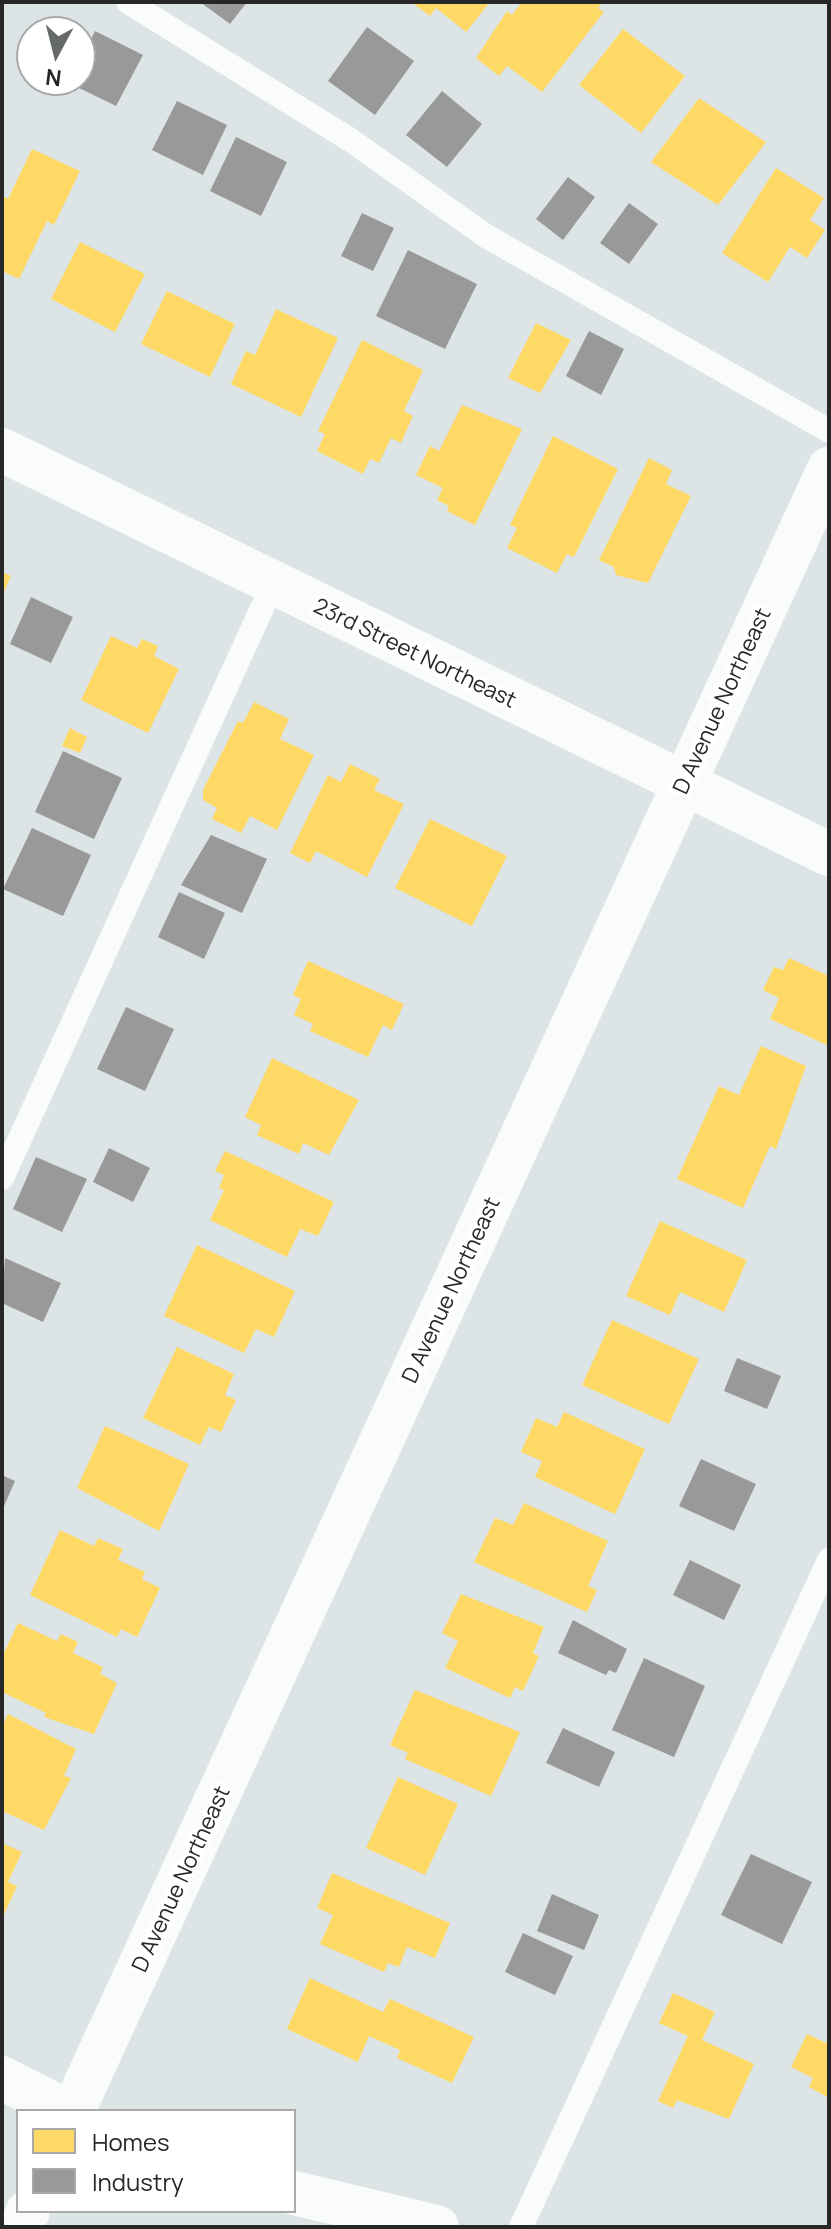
<!DOCTYPE html>
<style>
body{margin:0}
#map{position:relative;width:831px;height:2229px;overflow:hidden;background:#dce4e6;font-family:Manrope,sans-serif}
div>[style]{position:absolute}
.homes>*{inset:0;background:#ffd966}
.industry>*{inset:0;background:#999}
.lane>*{height:24px;margin:-12px;padding:0 12px;transform-origin:12px;border-radius:12px;background:#fafbfb}
.street>*{height:44px;margin:-22px;padding:0 22px;transform-origin:22px;border-radius:22px;background:#fafbfb}
span{translate:-50% -50%;white-space:nowrap;text-align:center;line-height:1.15;-webkit-text-stroke:8px #fff;paint-order:stroke}
.street-label{font-size:22px;color:#272727}
.frame{position:absolute;inset:0;border:4px solid #272727;pointer-events:none}
.legend{position:absolute;left:16px;top:2109px;width:280px;height:104px;box-sizing:border-box;background:#fff;border:2px solid #a9a9a9;margin:0;padding:10px 14px;list-style:none;font-size:24px;color:#272727}
.legend li{display:flex;align-items:center;gap:16px;height:40px}
.legend b{width:40px;border:2px solid #a9a9a9}
.north{position:absolute;left:16px;top:16px;width:80px;height:80px;box-sizing:border-box;background:#fff;border:2px solid #a9a9a9;border-radius:50%;rotate:187deg;font-size:22px;font-weight:700;line-height:32px;text-align:center;color:#272727}
.north::after{content:'';display:block;margin:auto;width:28px;height:36px;background:#66696a;clip-path:polygon(50% 0,100% 100%,50% 72%,0 100%)}
</style>
<div id="map">
<div class="homes">
<i style="clip-path:polygon(411px 2px,490px 2px,466px 32px,436px 8px,430px 16px)"></i>
<i style="clip-path:polygon(522px 2px,603px 2px,598px 8px,604px 12px,542px 92px,507px 66px,499px 76px,476px 58px,507px 11px,512px 15px)"></i>
<i style="clip-path:polygon(623px 29px,685px 76px,641px 133px,579px 85px)"></i>
<i style="clip-path:polygon(699px 98px,766px 142px,718px 205px,651px 162px)"></i>
<i style="clip-path:polygon(32px 149px,80px 171px,54px 225px,47px 221px,19px 279px,2px 271px,2px 196px,8px 199px)"></i>
<i style="clip-path:polygon(776px 168px,824px 198px,810px 220px,825px 230px,807px 258px,790px 247px,768px 282px,722px 253px)"></i>
<i style="clip-path:polygon(80px 242px,145px 274px,115px 332px,51px 299px)"></i>
<i style="clip-path:polygon(167px 291px,235px 324px,210px 377px,141px 344px)"></i>
<i style="clip-path:polygon(276px 309px,338px 338px,301px 417px,231px 384px,246px 351px,255px 355px)"></i>
<i style="clip-path:polygon(536px 323px,571px 340px,540px 393px,508px 378px)"></i>
<i style="clip-path:polygon(362px 340px,423px 370px,404px 411px,413px 416px,401px 443px,391px 438px,379px 463px,370px 459px,363px 474px,317px 451px,325px 434px,318px 431px)"></i>
<i style="clip-path:polygon(462px 405px,522px 429px,475px 525px,447px 511px,449px 506px,437px 500px,443px 488px,416px 475px,430px 446px,439px 451px)"></i>
<i style="clip-path:polygon(553px 436px,618px 469px,574px 557px,567px 554px,557px 573px,507px 548px,517px 528px,510px 525px)"></i>
<i style="clip-path:polygon(649px 458px,672px 470px,666px 484px,691px 496px,648px 583px,616px 575px,614px 567px,599px 560px)"></i>
<i style="clip-path:polygon(2px 572px,11px 576px,2px 596px)"></i>
<i style="clip-path:polygon(111px 636px,137px 648px,142px 639px,158px 646px,154px 656px,179px 669px,148px 733px,81px 700px)"></i>
<i style="clip-path:polygon(254px 702px,289px 719px,280px 739px,314px 755px,277px 830px,250px 816px,241px 833px,212px 819px,217px 808px,203px 800px,203px 790px,238px 721px,243px 723px)"></i>
<i style="clip-path:polygon(70px 728px,87px 737px,80px 753px,62px 746px)"></i>
<i style="clip-path:polygon(350px 764px,380px 779px,374px 790px,404px 804px,367px 877px,316px 851px,310px 863px,290px 853px,328px 775px,341px 782px)"></i>
<i style="clip-path:polygon(430px 819px,507px 856px,472px 926px,395px 888px)"></i>
<i style="clip-path:polygon(789px 958px,829px 976px,829px 1046px,770px 1019px,779px 998px,763px 990px,774px 967px,783px 970px)"></i>
<i style="clip-path:polygon(308px 961px,404px 1004px,392px 1030px,383px 1025px,368px 1057px,310px 1031px,313px 1024px,294px 1015px,301px 999px,293px 995px)"></i>
<i style="clip-path:polygon(761px 1046px,806px 1066px,776px 1149px,770px 1146px,743px 1208px,677px 1179px,719px 1086px,739px 1095px)"></i>
<i style="clip-path:polygon(272px 1058px,359px 1100px,329px 1155px,303px 1143px,299px 1154px,257px 1135px,261px 1125px,245px 1117px)"></i>
<i style="clip-path:polygon(225px 1151px,334px 1202px,318px 1236px,300px 1229px,287px 1257px,210px 1220px,224px 1190px,219px 1188px,224px 1175px,215px 1171px)"></i>
<i style="clip-path:polygon(660px 1221px,747px 1260px,724px 1312px,680px 1292px,670px 1315px,626px 1296px)"></i>
<i style="clip-path:polygon(197px 1245px,295px 1291px,274px 1337px,256px 1329px,244px 1353px,164px 1316px)"></i>
<i style="clip-path:polygon(612px 1320px,699px 1359px,669px 1424px,582px 1385px)"></i>
<i style="clip-path:polygon(177px 1347px,234px 1374px,225px 1395px,236px 1400px,221px 1432px,209px 1427px,200px 1445px,143px 1418px)"></i>
<i style="clip-path:polygon(564px 1412px,645px 1449px,615px 1514px,535px 1477px,542px 1461px,521px 1452px,536px 1418px,557px 1427px)"></i>
<i style="clip-path:polygon(105px 1426px,189px 1464px,159px 1531px,77px 1488px)"></i>
<i style="clip-path:polygon(524px 1503px,608px 1541px,588px 1586px,597px 1590px,587px 1612px,474px 1562px,495px 1518px,513px 1525px)"></i>
<i style="clip-path:polygon(60px 1530px,94px 1546px,98px 1538px,123px 1549px,118px 1560px,145px 1572px,142px 1579px,160px 1588px,137px 1637px,121px 1629px,117px 1637px,30px 1595px)"></i>
<i style="clip-path:polygon(461px 1594px,544px 1627px,533px 1653px,539px 1656px,523px 1691px,515px 1687px,510px 1698px,445px 1668px,458px 1641px,442px 1633px)"></i>
<i style="clip-path:polygon(18px 1623px,57px 1641px,61px 1634px,78px 1642px,73px 1653px,103px 1667px,100px 1674px,117px 1683px,94px 1734px,44px 1717px,46px 1713px,2px 1692px,2px 1657px)"></i>
<i style="clip-path:polygon(415px 1690px,520px 1732px,491px 1796px,405px 1759px,408px 1753px,390px 1745px)"></i>
<i style="clip-path:polygon(8px 1714px,76px 1749px,64px 1776px,71px 1778px,44px 1830px,2px 1811px,2px 1727px)"></i>
<i style="clip-path:polygon(398px 1777px,458px 1804px,425px 1875px,366px 1848px)"></i>
<i style="clip-path:polygon(2px 1843px,22px 1852px,8px 1882px,17px 1886px,2px 1919px)"></i>
<i style="clip-path:polygon(332px 1873px,450px 1923px,435px 1958px,407px 1947px,399px 1967px,388px 1963px,384px 1972px,320px 1944px,333px 1915px,317px 1908px)"></i>
<i style="clip-path:polygon(310px 1978px,383px 2012px,390px 1999px,474px 2037px,452px 2083px,397px 2058px,400px 2050px,369px 2036px,358px 2062px,287px 2029px)"></i>
<i style="clip-path:polygon(673px 1993px,715px 2012px,702px 2040px,754px 2064px,729px 2119px,677px 2100px,673px 2108px,658px 2101px,688px 2036px,659px 2023px)"></i>
<i style="clip-path:polygon(807px 2034px,826px 2043px,829px 2036px,829px 2098px,809px 2087px,813px 2078px,791px 2067px)"></i>
</div>
<div class="industry">
<i style="clip-path:polygon(200px 2px,247px 2px,230px 24px)"></i>
<i style="clip-path:polygon(367px 27px,414px 61px,375px 115px,328px 81px)"></i>
<i style="clip-path:polygon(95px 31px,143px 55px,116px 106px,69px 83px,80px 80px,80px 61px)"></i>
<i style="clip-path:polygon(442px 91px,482px 124px,447px 167px,406px 135px)"></i>
<i style="clip-path:polygon(177px 101px,227px 125px,203px 175px,152px 150px)"></i>
<i style="clip-path:polygon(236px 137px,287px 162px,261px 216px,210px 191px)"></i>
<i style="clip-path:polygon(568px 177px,595px 197px,563px 240px,536px 219px)"></i>
<i style="clip-path:polygon(629px 203px,658px 224px,629px 264px,600px 243px)"></i>
<i style="clip-path:polygon(362px 213px,394px 228px,373px 271px,341px 256px)"></i>
<i style="clip-path:polygon(408px 250px,477px 284px,445px 349px,376px 316px)"></i>
<i style="clip-path:polygon(589px 331px,624px 349px,601px 395px,566px 376px)"></i>
<i style="clip-path:polygon(31px 597px,73px 617px,51px 663px,10px 644px)"></i>
<i style="clip-path:polygon(63px 751px,122px 778px,94px 839px,35px 812px)"></i>
<i style="clip-path:polygon(32px 828px,91px 855px,63px 916px,3px 889px)"></i>
<i style="clip-path:polygon(211px 835px,267px 859px,242px 913px,181px 885px)"></i>
<i style="clip-path:polygon(179px 892px,225px 913px,204px 959px,158px 937px)"></i>
<i style="clip-path:polygon(126px 1007px,174px 1029px,145px 1091px,97px 1069px)"></i>
<i style="clip-path:polygon(109px 1148px,150px 1168px,133px 1202px,93px 1182px)"></i>
<i style="clip-path:polygon(36px 1157px,87px 1179px,62px 1232px,13px 1209px)"></i>
<i style="clip-path:polygon(5px 1258px,61px 1283px,43px 1322px,2px 1303px)"></i>
<i style="clip-path:polygon(737px 1358px,781px 1376px,767px 1409px,724px 1391px)"></i>
<i style="clip-path:polygon(701px 1459px,756px 1484px,734px 1531px,679px 1506px)"></i>
<i style="clip-path:polygon(2px 1475px,15px 1481px,2px 1511px)"></i>
<i style="clip-path:polygon(690px 1560px,741px 1585px,724px 1620px,673px 1595px)"></i>
<i style="clip-path:polygon(573px 1620px,627px 1649px,616px 1673px,609px 1670px,606px 1675px,558px 1653px)"></i>
<i style="clip-path:polygon(644px 1658px,705px 1686px,674px 1757px,612px 1730px)"></i>
<i style="clip-path:polygon(563px 1728px,615px 1752px,599px 1787px,546px 1763px)"></i>
<i style="clip-path:polygon(751px 1854px,812px 1882px,782px 1944px,721px 1915px)"></i>
<i style="clip-path:polygon(552px 1894px,599px 1915px,584px 1950px,537px 1931px)"></i>
<i style="clip-path:polygon(523px 1933px,573px 1956px,555px 1995px,505px 1972px)"></i>
</div>
<div class="lane">
<i style="left:128px;top:2px;width:260px;rotate:31.8deg"></i>
<i style="left:349px;top:139px;width:168px;rotate:35.3deg"></i>
<i style="left:486px;top:236px;width:395px;rotate:29.6deg"></i>
<i style="left:2px;top:1178px;width:653px;rotate:-65.48deg"></i>
<i style="left:521px;top:2227px;width:735px;rotate:-65.21deg"></i>
</div>
<div class="street">
<i style="left:2px;top:450px;width:920px;rotate:26.04deg"></i>
<i style="left:2px;top:2078px;width:73px;rotate:26.9deg"></i>
<i style="left:73px;top:2111px;width:1808px;rotate:-65.28deg"></i>
<i style="left:294px;top:2193px;width:147px;rotate:13.4deg"></i>
<i style="left:21px;top:2227px;width:17px;rotate:-66deg"></i>
</div>
<div class="street-label">
<span style="left:415px;top:653px;rotate:26deg">23rd Street Northeast</span>
<span style="left:722px;top:701px;rotate:-65deg">D Avenue Northeast</span>
<span style="left:451px;top:1290px;rotate:-65deg">D Avenue Northeast</span>
<span style="left:181px;top:1879px;rotate:-65deg">D Avenue Northeast</span>
</div>
<div class="frame"></div>
<ul class="legend">
<li><b style="height:22px;background:#ffd966"></b>Homes</li>
<li><b style="height:22px;background:#999"></b>Industry</li>
</ul>
<div class="north">N</div>
</div>
